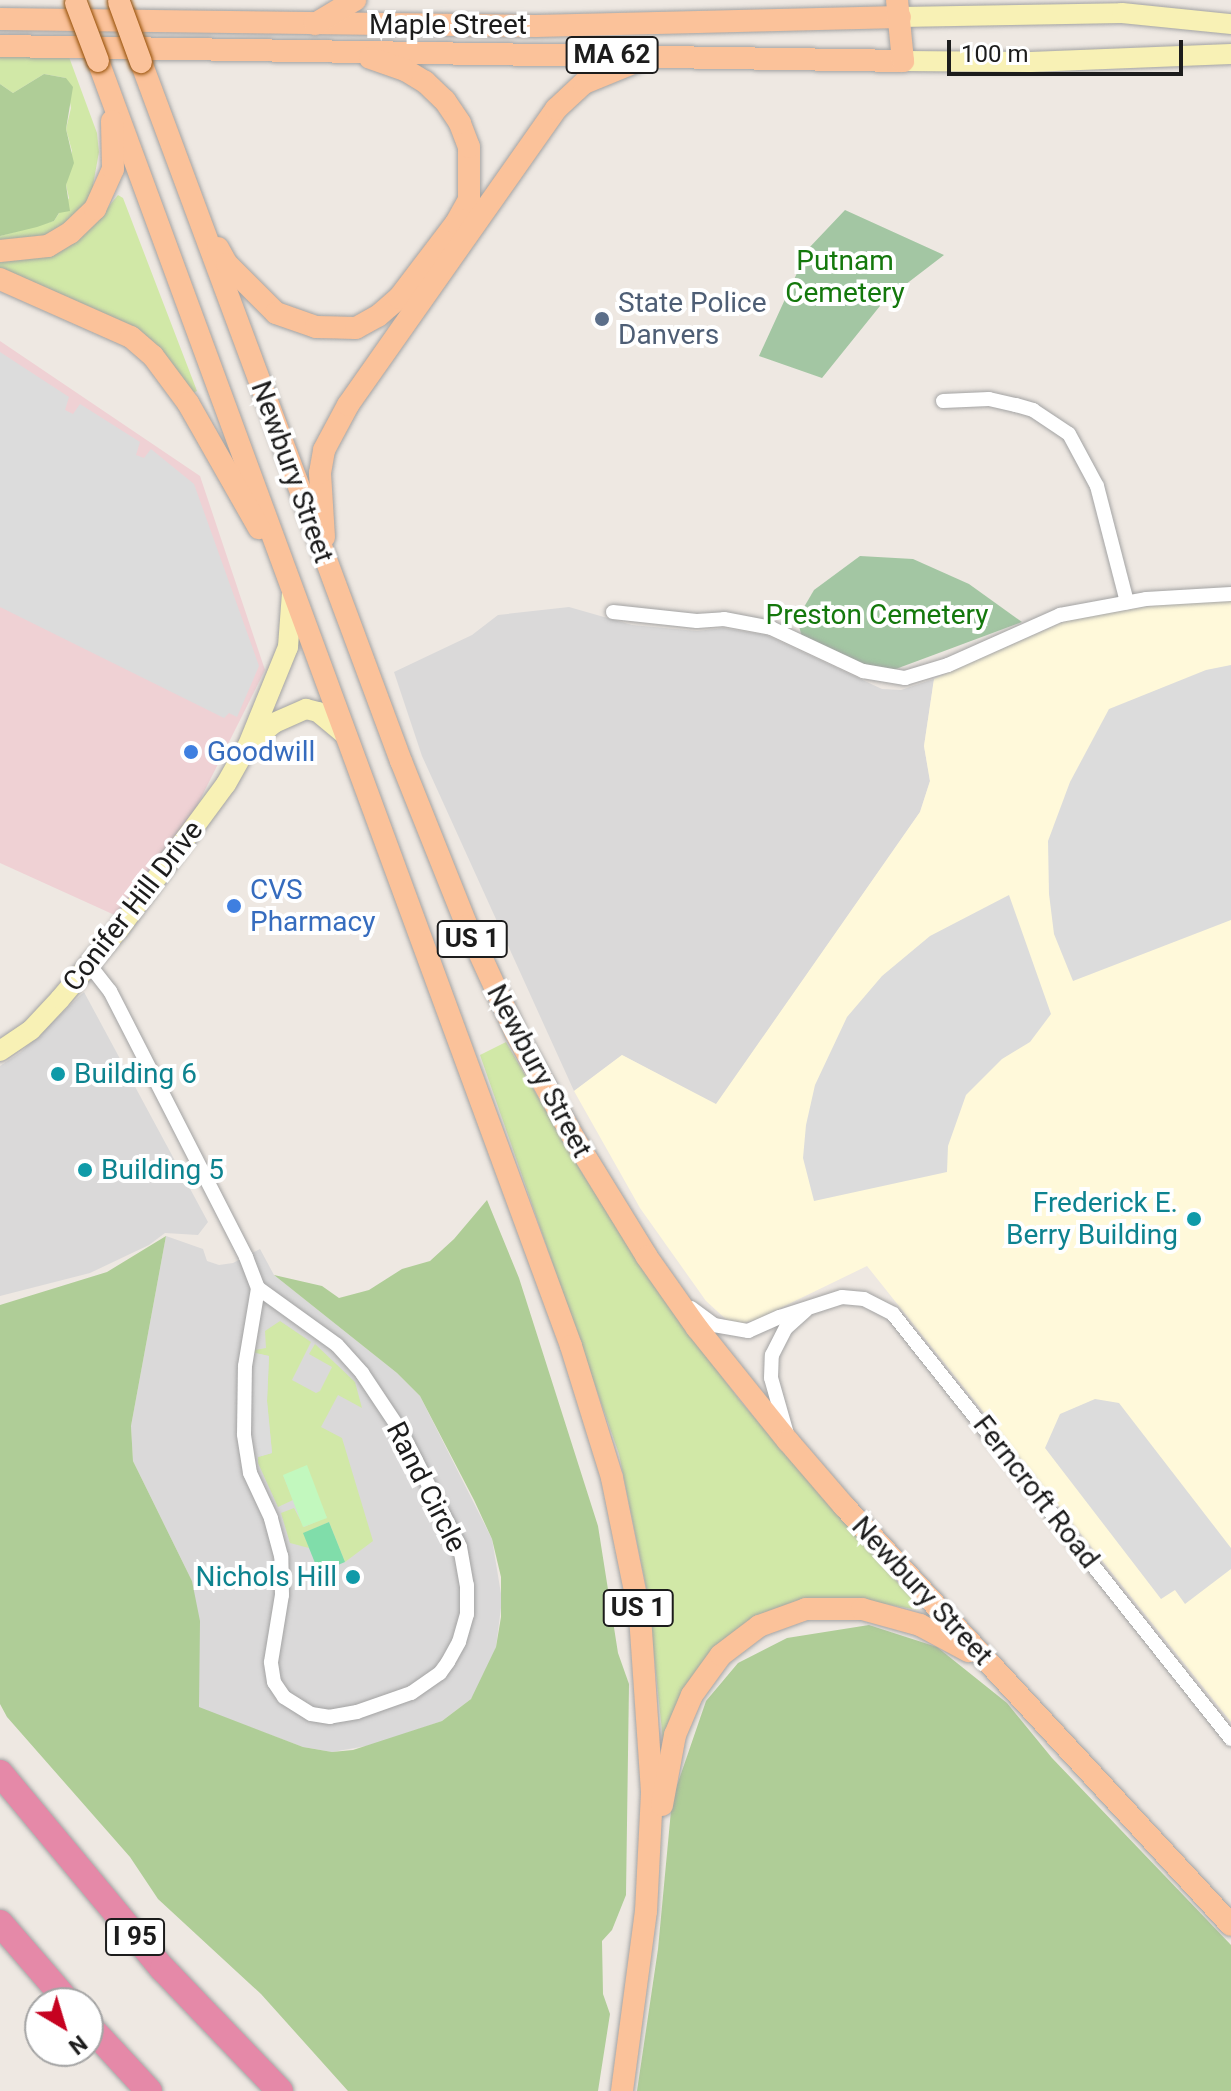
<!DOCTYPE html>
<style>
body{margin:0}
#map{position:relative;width:1231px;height:2091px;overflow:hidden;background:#eee8e2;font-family:Roboto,sans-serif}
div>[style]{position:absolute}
.residential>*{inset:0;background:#dad9d9}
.commercial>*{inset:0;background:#efd1d4}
.education>*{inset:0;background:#fff9da}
.grass>*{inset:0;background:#d1e8a7}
.forest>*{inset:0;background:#afcd97}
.cemetery>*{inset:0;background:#a3c6a3}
.park>*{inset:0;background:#c2f8be}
.pitch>*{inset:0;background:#80ddaa}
.parking>*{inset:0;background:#dcdcdc}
.roads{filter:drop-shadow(0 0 2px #a3a3a3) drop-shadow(0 0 2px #a3a3a3)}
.street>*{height:14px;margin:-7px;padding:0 7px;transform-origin:7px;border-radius:7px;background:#fff}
.secondary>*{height:20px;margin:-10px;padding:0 10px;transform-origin:10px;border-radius:10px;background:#f8f1b5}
.primary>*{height:22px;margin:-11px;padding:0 11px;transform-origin:11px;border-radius:11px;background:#fbc29a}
.highway>*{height:26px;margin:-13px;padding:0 13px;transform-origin:13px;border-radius:13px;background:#e589a8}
.bridges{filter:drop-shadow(0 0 2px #934c02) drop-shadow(0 0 2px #934c02)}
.primary-bridge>*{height:22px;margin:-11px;padding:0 11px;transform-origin:11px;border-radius:11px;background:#fbc29a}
.dots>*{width:22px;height:22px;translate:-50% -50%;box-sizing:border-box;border:4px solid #fff;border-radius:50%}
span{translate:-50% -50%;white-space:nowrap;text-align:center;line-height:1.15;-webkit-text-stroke:8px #fff;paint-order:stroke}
.shield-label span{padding:2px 6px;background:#fff;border:2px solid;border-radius:6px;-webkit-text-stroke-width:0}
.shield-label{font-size:26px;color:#1c1c1c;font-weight:700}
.street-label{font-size:28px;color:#1c1c1c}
.park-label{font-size:28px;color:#14780c}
.service-label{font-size:28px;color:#4e5e75}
.left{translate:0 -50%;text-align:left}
.shop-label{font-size:28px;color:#366cbe}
.culture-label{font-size:28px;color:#0d838f}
.right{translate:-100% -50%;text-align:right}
.north{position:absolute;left:24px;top:1987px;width:80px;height:80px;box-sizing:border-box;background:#fff;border:2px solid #a4a4a4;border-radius:50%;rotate:142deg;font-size:22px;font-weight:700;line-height:32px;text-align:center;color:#1c1c1c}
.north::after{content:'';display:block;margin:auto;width:28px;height:36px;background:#c60220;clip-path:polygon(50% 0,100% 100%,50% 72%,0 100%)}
.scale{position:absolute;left:947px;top:40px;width:236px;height:36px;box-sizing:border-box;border:4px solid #1c1c1c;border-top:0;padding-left:10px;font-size:24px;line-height:28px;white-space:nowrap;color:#1c1c1c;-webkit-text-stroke:6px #fff;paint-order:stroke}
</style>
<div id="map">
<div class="residential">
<i style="clip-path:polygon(569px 607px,632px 625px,697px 631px,723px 628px,766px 635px,882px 689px,901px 690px,934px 679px,924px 746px,930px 781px,920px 812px,716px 1105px,622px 1055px,574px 1091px,422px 756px,394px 672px,472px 635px,498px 615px)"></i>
<i style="clip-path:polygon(84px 992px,208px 1222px,198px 1235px,165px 1233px,149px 1245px,90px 1273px,0 1296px,0 1066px,21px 1052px)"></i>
<i style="clip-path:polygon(166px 1236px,203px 1249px,207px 1261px,219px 1265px,233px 1263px,260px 1249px,274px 1275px,397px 1373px,420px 1396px,492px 1539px,502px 1600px,496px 1647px,485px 1677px,471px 1699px,442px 1721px,372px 1745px,332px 1752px,303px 1747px,199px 1708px,192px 1581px,133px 1461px,131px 1426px)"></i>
</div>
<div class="commercial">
<i style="clip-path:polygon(0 341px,200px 476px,265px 670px,188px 824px,161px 853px,119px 917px,0 863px)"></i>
</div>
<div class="education">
<i style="clip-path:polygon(1231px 601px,1231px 1722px,867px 1266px,758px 1319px,744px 1323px,729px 1322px,706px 1301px,640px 1208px,574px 1091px,622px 1055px,716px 1104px,920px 812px,930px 781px,924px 746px,934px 679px,1070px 619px,1176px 602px)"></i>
</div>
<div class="grass">
<i style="clip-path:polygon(0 55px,69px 57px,97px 133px,99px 152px,93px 185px,97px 187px,91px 200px,52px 235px,0 243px,0 236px,54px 221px,69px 198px,66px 185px,72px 151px,66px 129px,71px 108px,66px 78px,44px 74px,13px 93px,0 84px)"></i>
<i style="clip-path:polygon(118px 195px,123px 198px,197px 391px,193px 393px,163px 353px,0 273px,0 260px,34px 258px,101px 216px)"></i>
<i style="clip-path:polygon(506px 1042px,582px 1173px,674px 1313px,741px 1402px,919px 1607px,918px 1610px,852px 1598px,823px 1599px,768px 1615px,663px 1741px,648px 1596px,619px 1454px,480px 1055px)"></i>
<i style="clip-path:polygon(280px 1321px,311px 1342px,292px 1380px,316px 1393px,320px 1391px,332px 1367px,309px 1354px,315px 1344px,355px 1382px,362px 1408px,338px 1395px,321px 1427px,342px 1438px,373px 1541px,345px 1562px,329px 1522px,304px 1533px,309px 1548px,290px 1543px,281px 1513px,294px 1508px,304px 1527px,327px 1517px,283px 1475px,293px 1500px,278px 1507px,258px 1463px,258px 1457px,272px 1453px,267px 1401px,269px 1356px,255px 1353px,255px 1350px,266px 1348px,265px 1331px)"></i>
</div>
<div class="forest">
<i style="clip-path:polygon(44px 74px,66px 78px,73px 87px,66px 129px,74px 163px,66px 185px,70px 211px,59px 213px,54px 221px,37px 227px,0 236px,0 84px,13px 93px)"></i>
<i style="clip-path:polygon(487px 1200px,519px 1278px,598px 1526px,618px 1653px,629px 1684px,626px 1895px,612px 1930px,602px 1941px,603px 1994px,610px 2014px,598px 2091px,348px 2091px,261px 1994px,158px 1899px,130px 1857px,7px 1717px,0 1704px,0 1305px,107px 1272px,166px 1236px,131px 1426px,133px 1461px,192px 1581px,200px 1621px,199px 1707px,303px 1747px,332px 1752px,353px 1750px,442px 1721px,471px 1699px,496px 1647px,501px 1617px,501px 1577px,492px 1539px,474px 1500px,420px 1396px,397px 1373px,274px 1275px,322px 1286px,339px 1298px,369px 1290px,402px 1269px,430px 1261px,454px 1239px)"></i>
<i style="clip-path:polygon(869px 1625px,937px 1647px,1007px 1703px,1052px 1758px,1231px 1945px,1231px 2091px,637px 2091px,658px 1949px,672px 1800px,706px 1701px,738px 1663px,787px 1638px)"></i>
</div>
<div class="cemetery">
<i style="clip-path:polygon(845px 210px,944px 255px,884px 301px,822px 378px,759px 356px,808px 249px)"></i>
<i style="clip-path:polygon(860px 556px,913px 559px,969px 584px,1022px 622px,869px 679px,802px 637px,797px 619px,814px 590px)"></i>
</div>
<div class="park">
<i style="clip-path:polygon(307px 1465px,327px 1518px,303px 1527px,283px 1475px)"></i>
</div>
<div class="pitch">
<i style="clip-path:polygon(329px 1522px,345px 1562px,319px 1573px,303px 1533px)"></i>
</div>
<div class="parking">
<i style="clip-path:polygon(0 352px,69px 397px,65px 410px,73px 414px,80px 404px,140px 442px,136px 455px,144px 458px,151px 449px,194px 484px,259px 666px,237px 717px,229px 713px,224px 718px,0 607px)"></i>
<i style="clip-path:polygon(1231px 665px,1231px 920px,1073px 981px,1054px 934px,1049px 894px,1048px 841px,1070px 782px,1109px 709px,1206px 670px)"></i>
<i style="clip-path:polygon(1009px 895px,1051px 1014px,1030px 1042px,1002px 1059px,966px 1095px,948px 1146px,947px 1172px,814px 1201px,803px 1158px,806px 1125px,815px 1085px,847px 1017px,882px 976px,930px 936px)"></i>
<i style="clip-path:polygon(255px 1353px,269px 1356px,267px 1401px,272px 1453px,258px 1457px,253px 1401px)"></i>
<i style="clip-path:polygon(1095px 1399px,1119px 1403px,1231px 1548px,1231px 1569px,1185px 1604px,1175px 1590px,1161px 1599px,1045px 1448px,1060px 1414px)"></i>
</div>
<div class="roads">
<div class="street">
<i style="left:943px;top:401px;width:46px;rotate:-2.5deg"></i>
<i style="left:989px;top:399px;width:28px;rotate:13deg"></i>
<i style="left:1016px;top:405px;width:18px;rotate:16deg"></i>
<i style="left:1033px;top:410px;width:43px;rotate:33.7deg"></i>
<i style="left:1069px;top:434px;width:59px;rotate:61.7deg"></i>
<i style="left:1097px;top:486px;width:120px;rotate:75.5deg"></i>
<i style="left:613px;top:612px;width:84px;rotate:6.1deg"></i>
<i style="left:697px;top:621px;width:27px;rotate:-4deg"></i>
<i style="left:724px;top:619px;width:48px;rotate:10.8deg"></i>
<i style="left:771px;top:628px;width:102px;rotate:25.1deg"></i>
<i style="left:863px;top:671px;width:43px;rotate:9.5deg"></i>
<i style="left:905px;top:678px;width:45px;rotate:-16.8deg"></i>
<i style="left:948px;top:665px;width:123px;rotate:-24.1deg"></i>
<i style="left:1060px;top:615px;width:87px;rotate:-10.5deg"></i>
<i style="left:1146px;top:599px;width:85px;rotate:-3.4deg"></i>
<i style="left:88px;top:963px;width:36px;rotate:52deg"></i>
<i style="left:110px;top:991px;width:299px;rotate:62.9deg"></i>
<i style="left:246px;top:1257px;width:33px;rotate:69deg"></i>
<i style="left:258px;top:1288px;width:97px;rotate:35.8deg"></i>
<i style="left:337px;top:1345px;width:38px;rotate:48deg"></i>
<i style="left:362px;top:1373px;width:72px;rotate:56.3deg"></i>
<i style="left:402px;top:1433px;width:128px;rotate:63deg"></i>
<i style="left:460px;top:1547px;width:39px;rotate:80deg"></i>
<i style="left:467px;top:1585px;width:29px;rotate:90deg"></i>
<i style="left:467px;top:1614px;width:29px;rotate:106deg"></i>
<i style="left:459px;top:1642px;width:23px;rotate:119deg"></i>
<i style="left:448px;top:1662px;width:14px;rotate:126deg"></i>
<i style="left:440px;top:1673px;width:35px;rotate:145deg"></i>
<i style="left:411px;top:1693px;width:57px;rotate:160.6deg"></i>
<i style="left:357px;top:1712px;width:27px;rotate:170deg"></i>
<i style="left:330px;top:1717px;width:19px;rotate:-171deg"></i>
<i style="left:311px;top:1714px;width:32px;rotate:-148deg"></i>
<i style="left:284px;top:1697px;width:18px;rotate:-124deg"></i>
<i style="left:274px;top:1682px;width:20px;rotate:-99deg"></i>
<i style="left:271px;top:1662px;width:68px;rotate:-80.7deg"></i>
<i style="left:282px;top:1595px;width:39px;rotate:-91deg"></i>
<i style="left:281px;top:1556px;width:39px;rotate:-105deg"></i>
<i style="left:271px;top:1518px;width:50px;rotate:-115deg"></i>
<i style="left:250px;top:1473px;width:39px;rotate:-99deg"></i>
<i style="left:244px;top:1434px;width:68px;rotate:-89.2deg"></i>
<i style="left:245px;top:1366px;width:79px;rotate:-80.5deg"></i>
<i style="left:691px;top:1308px;width:29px;rotate:36deg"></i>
<i style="left:714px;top:1325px;width:35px;rotate:10deg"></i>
<i style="left:748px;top:1331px;width:35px;rotate:-24deg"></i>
<i style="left:780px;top:1317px;width:65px;rotate:-17.9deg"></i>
<i style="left:842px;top:1297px;width:22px;rotate:5deg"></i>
<i style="left:864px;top:1299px;width:33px;rotate:27deg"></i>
<i style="left:893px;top:1314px;width:543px;rotate:51.5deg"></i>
<i style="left:787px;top:1434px;width:58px;rotate:-105.9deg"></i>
<i style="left:771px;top:1378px;width:23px;rotate:-88deg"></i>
<i style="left:772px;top:1355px;width:30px;rotate:-63deg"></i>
<i style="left:786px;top:1328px;width:27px;rotate:-42deg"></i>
</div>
<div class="secondary">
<i style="left:900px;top:17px;width:222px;rotate:-1deg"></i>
<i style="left:1122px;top:13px;width:110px;rotate:5.8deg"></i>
<i style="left:903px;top:61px;width:127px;rotate:0.5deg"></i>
<i style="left:1030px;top:62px;width:201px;rotate:-2.3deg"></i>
<i style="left:254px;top:740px;width:26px;rotate:-40deg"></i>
<i style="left:274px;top:723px;width:35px;rotate:-24deg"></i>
<i style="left:306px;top:709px;width:12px;rotate:14deg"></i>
<i style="left:318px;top:712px;width:38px;rotate:40deg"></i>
<i style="left:0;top:1051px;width:37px;rotate:-34deg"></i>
<i style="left:31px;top:1030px;width:42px;rotate:-46.9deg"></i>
<i style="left:60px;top:999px;width:92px;rotate:-49.9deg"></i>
<i style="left:119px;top:929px;width:180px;rotate:-53.6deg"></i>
<i style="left:226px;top:784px;width:45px;rotate:-60.6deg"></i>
<i style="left:248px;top:745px;width:106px;rotate:-67.8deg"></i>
<i style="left:288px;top:647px;width:54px;rotate:-85.8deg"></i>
</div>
<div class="primary">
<i style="left:0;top:19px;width:536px;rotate:0.75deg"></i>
<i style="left:536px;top:26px;width:364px;rotate:-1.4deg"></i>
<i style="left:315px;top:24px;width:47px;rotate:-31deg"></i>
<i style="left:0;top:46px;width:903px;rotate:0.95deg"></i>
<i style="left:903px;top:61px;width:61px;rotate:-95.6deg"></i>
<i style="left:98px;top:61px;width:1369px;rotate:69.79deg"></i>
<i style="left:571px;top:1346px;width:138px;rotate:72.7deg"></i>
<i style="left:612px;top:1478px;width:141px;rotate:78.5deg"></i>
<i style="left:640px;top:1616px;width:177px;rotate:86.1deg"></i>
<i style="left:652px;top:1793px;width:118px;rotate:92.9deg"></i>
<i style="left:646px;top:1911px;width:182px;rotate:97.6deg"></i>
<i style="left:141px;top:62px;width:746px;rotate:69.6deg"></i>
<i style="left:401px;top:761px;width:178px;rotate:68.2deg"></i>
<i style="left:467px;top:926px;width:118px;rotate:65.4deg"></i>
<i style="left:516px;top:1033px;width:116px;rotate:61.2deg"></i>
<i style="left:572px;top:1135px;width:143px;rotate:58.4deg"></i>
<i style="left:647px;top:1257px;width:87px;rotate:54.8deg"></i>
<i style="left:697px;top:1328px;width:145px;rotate:51.2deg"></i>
<i style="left:788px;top:1441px;width:86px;rotate:49.3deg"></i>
<i style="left:844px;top:1506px;width:570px;rotate:47.27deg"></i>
<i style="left:218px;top:248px;width:18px;rotate:61deg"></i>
<i style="left:227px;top:264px;width:69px;rotate:45deg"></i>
<i style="left:276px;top:313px;width:42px;rotate:19.3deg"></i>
<i style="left:316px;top:327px;width:40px;rotate:1.4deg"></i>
<i style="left:356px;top:328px;width:25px;rotate:-29deg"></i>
<i style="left:378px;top:316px;width:28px;rotate:-41deg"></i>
<i style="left:399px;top:298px;width:94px;rotate:-52.8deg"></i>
<i style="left:456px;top:223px;width:26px;rotate:-61deg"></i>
<i style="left:469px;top:200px;width:53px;rotate:-90deg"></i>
<i style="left:469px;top:147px;width:26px;rotate:-111deg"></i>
<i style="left:460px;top:123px;width:27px;rotate:-124deg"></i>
<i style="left:445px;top:101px;width:28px;rotate:-136deg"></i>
<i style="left:425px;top:82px;width:23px;rotate:-149deg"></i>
<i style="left:405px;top:70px;width:37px;rotate:-161deg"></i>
<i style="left:0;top:251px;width:48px;rotate:-5.9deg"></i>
<i style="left:48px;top:246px;width:26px;rotate:-31deg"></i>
<i style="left:70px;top:233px;width:35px;rotate:-44deg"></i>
<i style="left:95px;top:209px;width:44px;rotate:-65.8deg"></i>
<i style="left:113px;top:169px;width:48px;rotate:-91.2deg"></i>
<i style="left:0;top:279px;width:143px;rotate:23.9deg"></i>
<i style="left:131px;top:337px;width:29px;rotate:41deg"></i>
<i style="left:153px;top:356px;width:59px;rotate:53.3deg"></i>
<i style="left:188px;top:403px;width:144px;rotate:60.4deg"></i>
<i style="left:324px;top:537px;width:64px;rotate:-93.6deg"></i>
<i style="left:320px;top:473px;width:23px;rotate:-80deg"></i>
<i style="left:324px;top:450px;width:51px;rotate:-61.9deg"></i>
<i style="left:348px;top:405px;width:362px;rotate:-54.9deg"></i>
<i style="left:556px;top:109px;width:38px;rotate:-43deg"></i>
<i style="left:584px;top:83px;width:58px;rotate:-22.2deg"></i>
<i style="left:662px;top:1805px;width:71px;rotate:-79.5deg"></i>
<i style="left:675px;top:1735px;width:43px;rotate:-67deg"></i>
<i style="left:692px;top:1695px;width:49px;rotate:-54.1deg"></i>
<i style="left:721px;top:1655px;width:48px;rotate:-37.3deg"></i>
<i style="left:759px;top:1626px;width:50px;rotate:-19.9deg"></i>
<i style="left:806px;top:1609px;width:56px"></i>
<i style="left:862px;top:1609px;width:60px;rotate:15.4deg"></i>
<i style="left:920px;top:1625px;width:55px;rotate:28.4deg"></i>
</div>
<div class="highway">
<i style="left:0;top:1773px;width:255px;rotate:50.3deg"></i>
<i style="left:163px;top:1969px;width:169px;rotate:46.2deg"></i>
<i style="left:0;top:1923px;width:106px;rotate:49.2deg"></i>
<i style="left:88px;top:2025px;width:90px;rotate:47.3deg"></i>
</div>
</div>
<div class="bridges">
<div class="primary-bridge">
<i style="left:119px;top:2px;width:64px;rotate:69.9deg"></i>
<i style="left:76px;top:3px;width:62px;rotate:69.2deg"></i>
</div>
</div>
<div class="dots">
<i style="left:602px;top:319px;background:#5c6f8a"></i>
<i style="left:191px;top:752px;background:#3f7fe0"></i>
<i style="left:234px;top:906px;background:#3f7fe0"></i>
<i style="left:58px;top:1074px;background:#0f9aa8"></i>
<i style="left:85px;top:1170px;background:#0f9aa8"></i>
<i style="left:1194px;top:1219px;background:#0f9aa8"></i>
<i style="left:353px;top:1577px;background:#0f9aa8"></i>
</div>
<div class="shield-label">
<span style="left:612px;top:55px">MA 62</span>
<span style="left:472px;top:939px">US 1</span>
<span style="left:638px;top:1608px">US 1</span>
<span style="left:135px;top:1937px">I 95</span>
</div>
<div class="street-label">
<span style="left:448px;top:25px">Maple Street</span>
<span style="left:292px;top:472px;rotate:70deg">Newbury Street</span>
<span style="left:133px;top:906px;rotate:-52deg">Conifer Hill Drive</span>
<span style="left:539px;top:1071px;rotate:62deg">Newbury Street</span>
<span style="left:426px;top:1487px;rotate:63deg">Rand Circle</span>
<span style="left:1036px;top:1492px;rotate:52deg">Ferncroft Road</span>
<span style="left:922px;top:1591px;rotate:47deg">Newbury Street</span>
</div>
<div class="park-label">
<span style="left:845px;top:277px">Putnam<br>Cemetery</span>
<span style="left:877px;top:615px">Preston Cemetery</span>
</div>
<div class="service-label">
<span class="left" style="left:618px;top:319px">State Police<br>Danvers</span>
</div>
<div class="shop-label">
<span class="left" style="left:207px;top:752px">Goodwill</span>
<span class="left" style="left:250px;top:906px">CVS<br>Pharmacy</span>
</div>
<div class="culture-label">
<span class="left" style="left:74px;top:1074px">Building 6</span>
<span class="left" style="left:101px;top:1170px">Building 5</span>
<span class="right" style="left:1178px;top:1219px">Frederick E.<br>Berry Building</span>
<span class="right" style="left:337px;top:1577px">Nichols Hill</span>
</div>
<div class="north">N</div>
<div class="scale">100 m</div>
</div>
